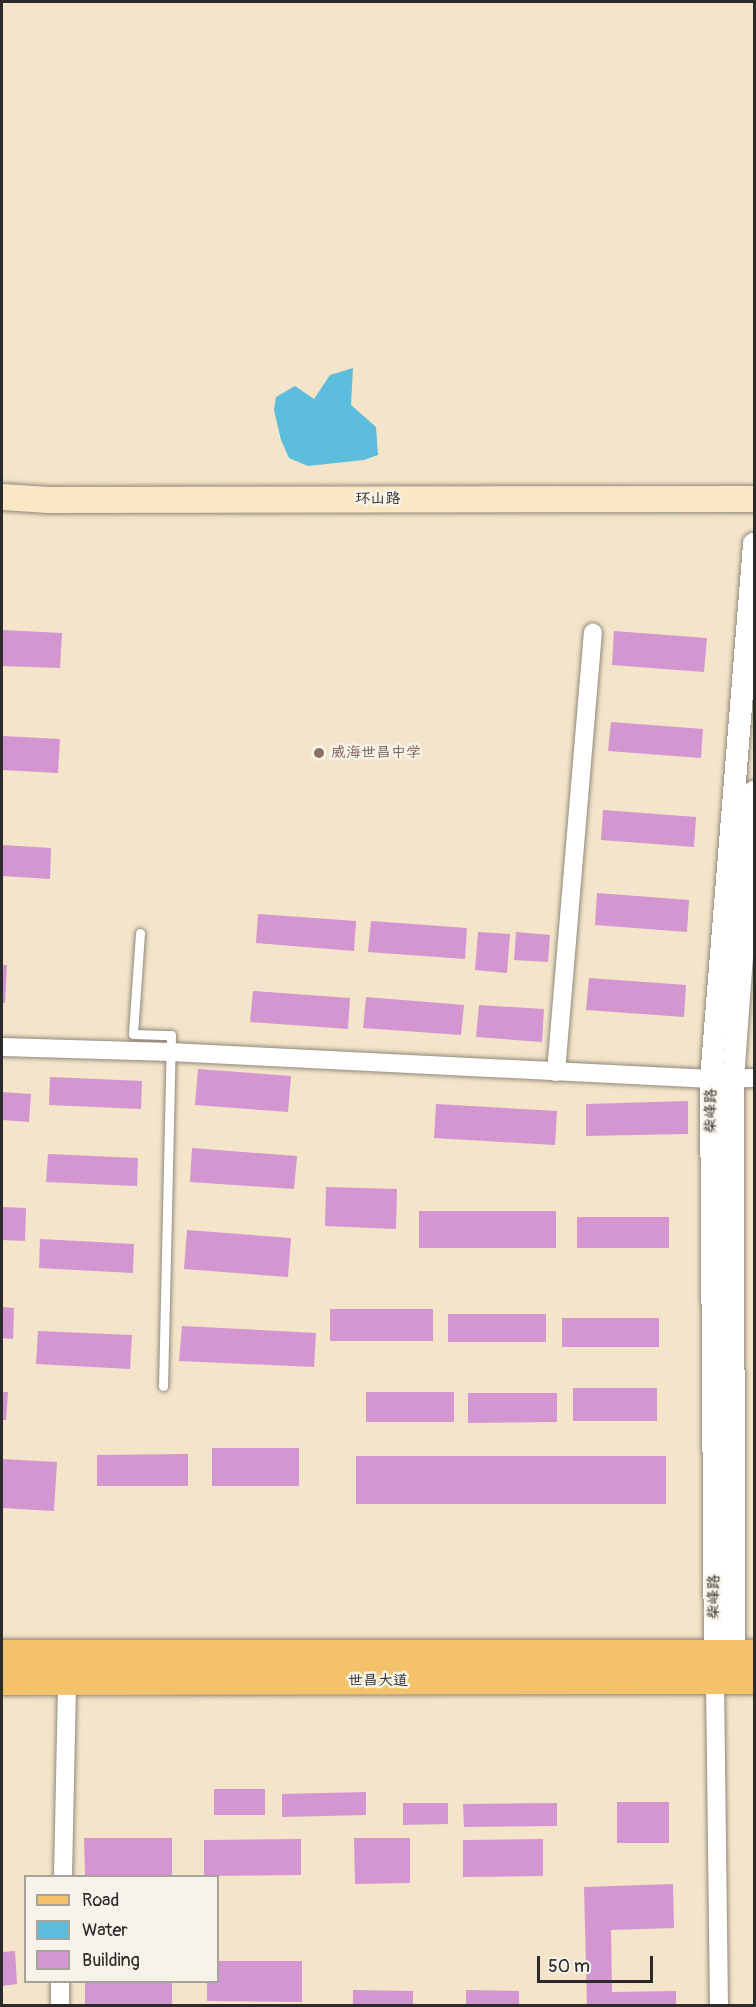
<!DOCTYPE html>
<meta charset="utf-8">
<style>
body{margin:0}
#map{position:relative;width:756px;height:2007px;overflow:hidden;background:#f3e4ca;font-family:Pangolin,"LXGW WenKai TC",sans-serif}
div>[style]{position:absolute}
.water>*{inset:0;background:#5dbddc}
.building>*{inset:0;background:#d396d0}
.roads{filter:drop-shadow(0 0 2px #8f887a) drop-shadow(0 0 2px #8f887a)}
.service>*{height:9px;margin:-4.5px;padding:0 4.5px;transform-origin:4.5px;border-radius:4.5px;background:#fff}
.minor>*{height:18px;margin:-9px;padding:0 9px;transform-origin:9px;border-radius:9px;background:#fff}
.tertiary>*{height:22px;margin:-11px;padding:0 11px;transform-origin:11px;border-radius:11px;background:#fff}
.secondary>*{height:26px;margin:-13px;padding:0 13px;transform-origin:13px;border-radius:13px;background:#fae7c3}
.primary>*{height:28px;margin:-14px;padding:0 14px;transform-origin:14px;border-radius:14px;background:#f3c26a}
.dots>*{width:16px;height:16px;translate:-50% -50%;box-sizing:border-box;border:3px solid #f7f3e8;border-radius:50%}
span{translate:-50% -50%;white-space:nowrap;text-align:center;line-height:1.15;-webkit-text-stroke:5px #f7f3e8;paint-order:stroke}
.street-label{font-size:15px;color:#2b2b2b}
.education-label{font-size:15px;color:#785e54}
.left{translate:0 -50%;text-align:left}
.frame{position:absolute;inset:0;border:3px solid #2b2b2b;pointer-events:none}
.legend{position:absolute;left:24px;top:1875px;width:195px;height:108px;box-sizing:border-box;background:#f7f3e8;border:2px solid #a5a39c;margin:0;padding:8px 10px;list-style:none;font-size:18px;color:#2b2b2b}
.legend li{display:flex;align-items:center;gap:12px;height:30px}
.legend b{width:30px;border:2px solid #a5a39c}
.scale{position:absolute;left:537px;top:1956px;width:116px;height:27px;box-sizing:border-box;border:3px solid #2b2b2b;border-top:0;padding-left:8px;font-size:18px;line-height:21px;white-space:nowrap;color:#2b2b2b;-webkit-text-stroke:4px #f7f3e8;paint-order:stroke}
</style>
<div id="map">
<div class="water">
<i style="clip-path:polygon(353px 368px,351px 405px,376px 427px,378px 455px,364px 460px,308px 466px,289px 458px,281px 440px,274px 410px,276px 397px,295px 386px,314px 399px,330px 375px)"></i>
</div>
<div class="building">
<i style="clip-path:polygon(2px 630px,62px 633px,60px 668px,2px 666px)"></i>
<i style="clip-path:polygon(614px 631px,707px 638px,704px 672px,612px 665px)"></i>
<i style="clip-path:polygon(611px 722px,703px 729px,701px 758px,608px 751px)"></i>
<i style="clip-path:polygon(2px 736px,60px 739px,58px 773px,2px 770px)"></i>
<i style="clip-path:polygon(603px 810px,696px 817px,694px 847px,601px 840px)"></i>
<i style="clip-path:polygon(2px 845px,51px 848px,50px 879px,2px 876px)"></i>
<i style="clip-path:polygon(597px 893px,689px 900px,687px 932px,595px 925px)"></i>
<i style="clip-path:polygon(258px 914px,356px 921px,354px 951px,256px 943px)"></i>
<i style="clip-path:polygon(371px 921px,467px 928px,465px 959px,368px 952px)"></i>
<i style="clip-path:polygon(478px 932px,510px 934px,507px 973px,475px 970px)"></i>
<i style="clip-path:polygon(516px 932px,550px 935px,548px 962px,514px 960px)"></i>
<i style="clip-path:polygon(2px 965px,7px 965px,5px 1003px,2px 1003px)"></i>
<i style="clip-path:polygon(589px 978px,686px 985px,684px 1017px,586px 1010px)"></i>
<i style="clip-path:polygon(253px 991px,350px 998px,348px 1029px,250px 1022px)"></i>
<i style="clip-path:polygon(366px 997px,464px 1005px,461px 1035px,363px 1028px)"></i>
<i style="clip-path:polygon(479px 1005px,544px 1009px,542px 1042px,476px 1037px)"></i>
<i style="clip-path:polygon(198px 1069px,291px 1076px,288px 1112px,195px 1105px)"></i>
<i style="clip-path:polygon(50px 1077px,142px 1081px,141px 1109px,49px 1105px)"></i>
<i style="clip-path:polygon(2px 1092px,31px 1094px,29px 1122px,2px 1120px)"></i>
<i style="clip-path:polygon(688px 1101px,688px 1134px,586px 1136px,586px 1104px)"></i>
<i style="clip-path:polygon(436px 1104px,557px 1111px,555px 1145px,434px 1138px)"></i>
<i style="clip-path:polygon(192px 1148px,297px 1156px,294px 1189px,190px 1182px)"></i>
<i style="clip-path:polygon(48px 1154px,138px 1158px,137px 1186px,46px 1182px)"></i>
<i style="clip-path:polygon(326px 1187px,397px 1189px,396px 1229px,325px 1226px)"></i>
<i style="clip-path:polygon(2px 1207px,26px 1208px,25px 1241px,2px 1240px)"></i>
<i style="clip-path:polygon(419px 1211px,556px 1211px,556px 1248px,419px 1248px)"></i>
<i style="clip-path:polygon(577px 1217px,669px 1217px,669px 1248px,577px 1248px)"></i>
<i style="clip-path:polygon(187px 1230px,291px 1238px,288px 1277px,184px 1269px)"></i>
<i style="clip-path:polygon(40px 1239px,134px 1244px,133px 1273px,39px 1268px)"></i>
<i style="clip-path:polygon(2px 1307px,14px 1308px,13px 1339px,2px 1338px)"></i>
<i style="clip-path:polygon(330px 1309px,433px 1309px,433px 1341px,330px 1341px)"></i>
<i style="clip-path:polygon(448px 1314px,546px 1314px,546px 1342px,448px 1342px)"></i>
<i style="clip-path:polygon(562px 1318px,659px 1318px,659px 1347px,562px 1347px)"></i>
<i style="clip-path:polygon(182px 1326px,316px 1333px,314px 1367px,179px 1361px)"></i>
<i style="clip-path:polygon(38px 1331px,132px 1335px,130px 1369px,36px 1364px)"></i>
<i style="clip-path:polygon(573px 1388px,657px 1388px,657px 1421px,573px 1421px)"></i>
<i style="clip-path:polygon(2px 1392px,8px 1392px,6px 1420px,2px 1420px)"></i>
<i style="clip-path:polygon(366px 1392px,454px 1392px,454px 1422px,366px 1422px)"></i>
<i style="clip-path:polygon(468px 1393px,557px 1393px,557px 1422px,468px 1423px)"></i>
<i style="clip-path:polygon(212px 1448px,299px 1448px,299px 1486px,212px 1486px)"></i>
<i style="clip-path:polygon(188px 1454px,188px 1486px,97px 1486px,97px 1455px)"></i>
<i style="clip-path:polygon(356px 1456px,666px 1456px,666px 1504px,356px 1504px)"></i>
<i style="clip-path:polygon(2px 1459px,57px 1462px,54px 1511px,2px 1508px)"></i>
<i style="clip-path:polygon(214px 1789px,265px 1789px,265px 1815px,214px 1815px)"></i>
<i style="clip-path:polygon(366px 1792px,366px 1815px,282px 1817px,282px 1794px)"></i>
<i style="clip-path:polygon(617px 1802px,669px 1802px,669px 1843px,617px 1843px)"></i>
<i style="clip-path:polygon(403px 1803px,448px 1803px,448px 1824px,403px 1825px)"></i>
<i style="clip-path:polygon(557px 1803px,557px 1826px,464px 1827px,463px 1804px)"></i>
<i style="clip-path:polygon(84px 1838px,172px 1838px,172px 1876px,85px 1876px)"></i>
<i style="clip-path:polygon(354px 1838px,410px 1838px,410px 1883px,355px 1884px)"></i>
<i style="clip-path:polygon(301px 1839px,301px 1875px,204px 1876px,204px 1840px)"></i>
<i style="clip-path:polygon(543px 1839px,543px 1876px,463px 1877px,463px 1840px)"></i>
<i style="clip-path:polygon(673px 1884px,674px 1928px,611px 1930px,612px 1992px,676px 1991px,676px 2006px,587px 2006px,584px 1887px)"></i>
<i style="clip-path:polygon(15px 1951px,17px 1984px,2px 1986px,2px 1952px)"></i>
<i style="clip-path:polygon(218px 1961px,302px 1961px,302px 2002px,207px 2001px,207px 1982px,218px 1982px)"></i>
<i style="clip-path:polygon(85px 1982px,172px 1982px,172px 2006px,85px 2006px)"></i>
<i style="clip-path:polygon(353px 1990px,413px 1991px,413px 2006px,353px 2006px)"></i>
<i style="clip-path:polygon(466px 1990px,519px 1991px,519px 2006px,466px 2006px)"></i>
</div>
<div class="roads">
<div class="service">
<i style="left:140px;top:933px;width:101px;rotate:94deg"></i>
<i style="left:133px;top:1034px;width:38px;rotate:2deg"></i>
<i style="left:171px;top:1035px;width:351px;rotate:91.3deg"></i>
</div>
<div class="minor">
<i style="left:2px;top:1047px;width:168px;rotate:1.7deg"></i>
<i style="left:170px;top:1052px;width:542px;rotate:2.86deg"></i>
<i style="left:711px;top:1079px;width:43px;rotate:-1.3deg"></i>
<i style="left:556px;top:1072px;width:441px;rotate:-85.2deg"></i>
<i style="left:715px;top:1680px;width:326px;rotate:89.3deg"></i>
<i style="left:63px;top:1876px;width:195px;rotate:-88.8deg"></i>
<i style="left:60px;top:2006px;width:24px;rotate:-90deg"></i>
</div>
<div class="tertiary">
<i style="left:725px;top:1667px;width:16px;rotate:-55deg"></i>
<i style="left:734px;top:1654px;width:575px;rotate:-90.1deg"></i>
<i style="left:733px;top:1079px;width:288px;rotate:-85.8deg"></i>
<i style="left:715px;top:1670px;width:591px;rotate:-90.39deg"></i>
<i style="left:711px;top:1079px;width:537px;rotate:-85.4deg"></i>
</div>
<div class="secondary">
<i style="left:2px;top:497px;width:47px;rotate:3.7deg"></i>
<i style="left:49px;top:500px;width:705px;rotate:-0.08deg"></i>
</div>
<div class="primary">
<i style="left:2px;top:1654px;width:752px"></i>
<i style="left:2px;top:1681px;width:752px;rotate:-0.08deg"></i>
</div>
</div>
<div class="dots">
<i style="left:319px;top:753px;background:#8d6e63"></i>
</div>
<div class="street-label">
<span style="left:378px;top:499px">环山路</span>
<span style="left:711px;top:1111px;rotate:-90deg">柴峰路</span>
<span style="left:714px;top:1597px;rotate:-90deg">柴峰路</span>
<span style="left:378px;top:1681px">世昌大道</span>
</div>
<div class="education-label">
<span class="left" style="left:331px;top:753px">威海世昌中学</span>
</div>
<div class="frame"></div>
<ul class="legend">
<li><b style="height:8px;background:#f3c26a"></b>Road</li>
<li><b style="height:16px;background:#5dbddc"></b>Water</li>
<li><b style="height:16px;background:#d396d0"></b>Building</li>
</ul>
<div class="scale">50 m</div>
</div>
